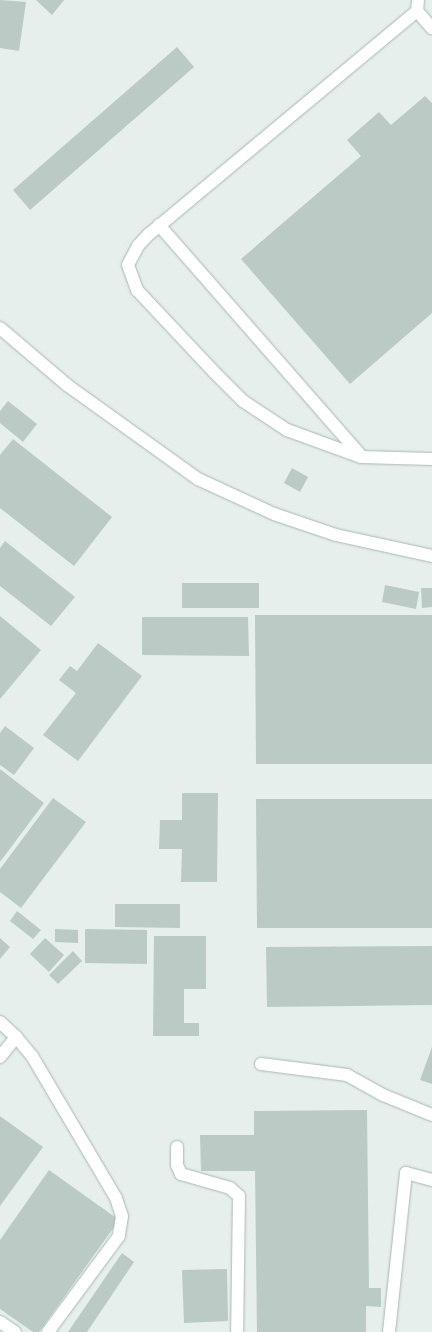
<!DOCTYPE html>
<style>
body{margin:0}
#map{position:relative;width:432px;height:1332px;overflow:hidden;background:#e6efeb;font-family:"DejaVu Sans",sans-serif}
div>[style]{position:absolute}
.building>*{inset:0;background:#bbcac4}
.roads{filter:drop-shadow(0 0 1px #a8b8b2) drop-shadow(0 0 1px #a8b8b2)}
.minor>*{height:12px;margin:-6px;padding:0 6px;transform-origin:6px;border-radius:6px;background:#fff}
span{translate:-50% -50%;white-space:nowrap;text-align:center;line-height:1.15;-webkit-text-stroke:4px #f7fbf9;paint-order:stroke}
</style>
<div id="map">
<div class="building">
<i style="clip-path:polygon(0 0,26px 2px,19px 51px,0 48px)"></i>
<i style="clip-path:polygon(36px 0,64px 0,52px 15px)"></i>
<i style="clip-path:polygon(177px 47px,194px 67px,30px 210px,13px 190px)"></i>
<i style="clip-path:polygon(425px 96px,432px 103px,432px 313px,350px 384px,241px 259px,361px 156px,347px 140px,379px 112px,391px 125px)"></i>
<i style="clip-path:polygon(8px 401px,37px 424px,23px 442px,0 423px,0 411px)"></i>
<i style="clip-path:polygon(13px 439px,112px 517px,74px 566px,0 508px,0 455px)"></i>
<i style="clip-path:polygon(292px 468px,308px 477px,300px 492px,284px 483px)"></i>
<i style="clip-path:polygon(5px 541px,75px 597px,51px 626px,0 586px,0 548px)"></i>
<i style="clip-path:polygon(182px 583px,259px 583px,259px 608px,182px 608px)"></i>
<i style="clip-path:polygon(385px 585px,419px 592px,416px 609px,382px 602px)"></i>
<i style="clip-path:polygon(421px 588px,432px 588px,432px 607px,422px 608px)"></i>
<i style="clip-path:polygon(255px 615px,432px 615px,432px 764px,256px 764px)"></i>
<i style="clip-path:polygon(0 616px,41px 650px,0 699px)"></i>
<i style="clip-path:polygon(142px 617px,248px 617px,249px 656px,142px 655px)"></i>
<i style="clip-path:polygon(98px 643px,142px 676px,78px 761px,43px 735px,76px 693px,59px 680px,70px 666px,77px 671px)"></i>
<i style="clip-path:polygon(5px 726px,34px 748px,14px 775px,0 765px,0 733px)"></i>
<i style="clip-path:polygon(0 769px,44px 803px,0 862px)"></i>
<i style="clip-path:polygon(182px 793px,218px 793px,217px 882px,181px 882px,182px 849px,159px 849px,160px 820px,182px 820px)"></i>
<i style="clip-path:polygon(53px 798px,86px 822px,21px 908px,0 892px,0 869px)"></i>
<i style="clip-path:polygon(256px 799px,432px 799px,432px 928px,257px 928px)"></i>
<i style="clip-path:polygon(115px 904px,180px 904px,180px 928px,115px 927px)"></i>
<i style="clip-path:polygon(17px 911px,41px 930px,33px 939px,10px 921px)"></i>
<i style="clip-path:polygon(55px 929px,78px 930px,78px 943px,55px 942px)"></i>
<i style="clip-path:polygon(85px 929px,147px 930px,147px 964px,85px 963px)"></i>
<i style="clip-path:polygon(154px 936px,206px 936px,206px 989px,184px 989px,184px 1023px,199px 1023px,199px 1036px,153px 1036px)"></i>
<i style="clip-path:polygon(0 938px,10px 947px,0 959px)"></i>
<i style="clip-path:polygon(45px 938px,64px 955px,49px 972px,30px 954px)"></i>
<i style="clip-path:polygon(432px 946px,432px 1005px,267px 1007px,266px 947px)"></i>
<i style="clip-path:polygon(73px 951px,82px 961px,58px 984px,49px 975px)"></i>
<i style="clip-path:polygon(432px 1047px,432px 1084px,420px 1080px)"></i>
<i style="clip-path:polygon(367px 1110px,369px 1288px,381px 1288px,381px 1307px,366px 1306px,366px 1332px,257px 1332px,255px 1171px,201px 1171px,200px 1135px,254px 1135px,254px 1111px)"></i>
<i style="clip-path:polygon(0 1116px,43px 1147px,0 1206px)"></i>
<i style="clip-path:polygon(49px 1170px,119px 1220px,39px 1332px,33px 1332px,0 1309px,0 1240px)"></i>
<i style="clip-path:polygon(122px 1253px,134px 1262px,87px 1332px,68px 1332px)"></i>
<i style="clip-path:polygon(227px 1269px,228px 1321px,184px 1323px,182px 1270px)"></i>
</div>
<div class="roads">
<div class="minor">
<i style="left:418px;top:0;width:11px;rotate:95deg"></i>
<i style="left:417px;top:11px;width:23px;rotate:49deg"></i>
<i style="left:417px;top:11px;width:349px;rotate:140.2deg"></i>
<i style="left:149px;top:234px;width:16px;rotate:133deg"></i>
<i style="left:138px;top:246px;width:21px;rotate:118deg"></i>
<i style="left:128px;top:265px;width:27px;rotate:70deg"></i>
<i style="left:137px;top:290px;width:112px;rotate:46.8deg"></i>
<i style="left:214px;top:372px;width:41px;rotate:45deg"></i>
<i style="left:243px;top:401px;width:53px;rotate:33.4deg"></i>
<i style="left:287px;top:430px;width:79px;rotate:20deg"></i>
<i style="left:361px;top:457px;width:71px;rotate:1.6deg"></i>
<i style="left:159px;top:225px;width:307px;rotate:48.8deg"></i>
<i style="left:0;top:328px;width:88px;rotate:40.4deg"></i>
<i style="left:67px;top:385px;width:161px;rotate:35.7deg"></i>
<i style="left:198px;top:479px;width:84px;rotate:24.7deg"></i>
<i style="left:274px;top:514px;width:65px;rotate:18.7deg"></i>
<i style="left:336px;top:535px;width:98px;rotate:12.3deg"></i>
<i style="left:0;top:1022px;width:22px;rotate:43deg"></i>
<i style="left:16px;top:1037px;width:25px;rotate:50deg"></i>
<i style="left:32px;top:1056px;width:165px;rotate:59.4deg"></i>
<i style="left:116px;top:1198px;width:19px;rotate:72deg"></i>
<i style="left:122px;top:1216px;width:20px;rotate:99deg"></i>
<i style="left:119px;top:1236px;width:119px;rotate:126.5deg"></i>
<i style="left:0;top:1057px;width:26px;rotate:-51deg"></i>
<i style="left:261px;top:1064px;width:87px;rotate:7.3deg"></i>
<i style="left:347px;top:1075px;width:41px;rotate:29.1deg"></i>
<i style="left:383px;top:1095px;width:53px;rotate:22.2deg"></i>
<i style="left:177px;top:1147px;width:18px;rotate:90deg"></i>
<i style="left:177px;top:1165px;width:10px;rotate:66deg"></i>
<i style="left:181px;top:1174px;width:51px;rotate:15.9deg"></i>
<i style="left:230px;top:1188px;width:12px;rotate:42deg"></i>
<i style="left:239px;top:1196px;width:136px;rotate:90.8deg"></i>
<i style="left:0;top:1322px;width:18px;rotate:34deg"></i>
<i style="left:389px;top:1332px;width:160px;rotate:-83.9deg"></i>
<i style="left:406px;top:1173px;width:27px;rotate:15deg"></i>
</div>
</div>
</div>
